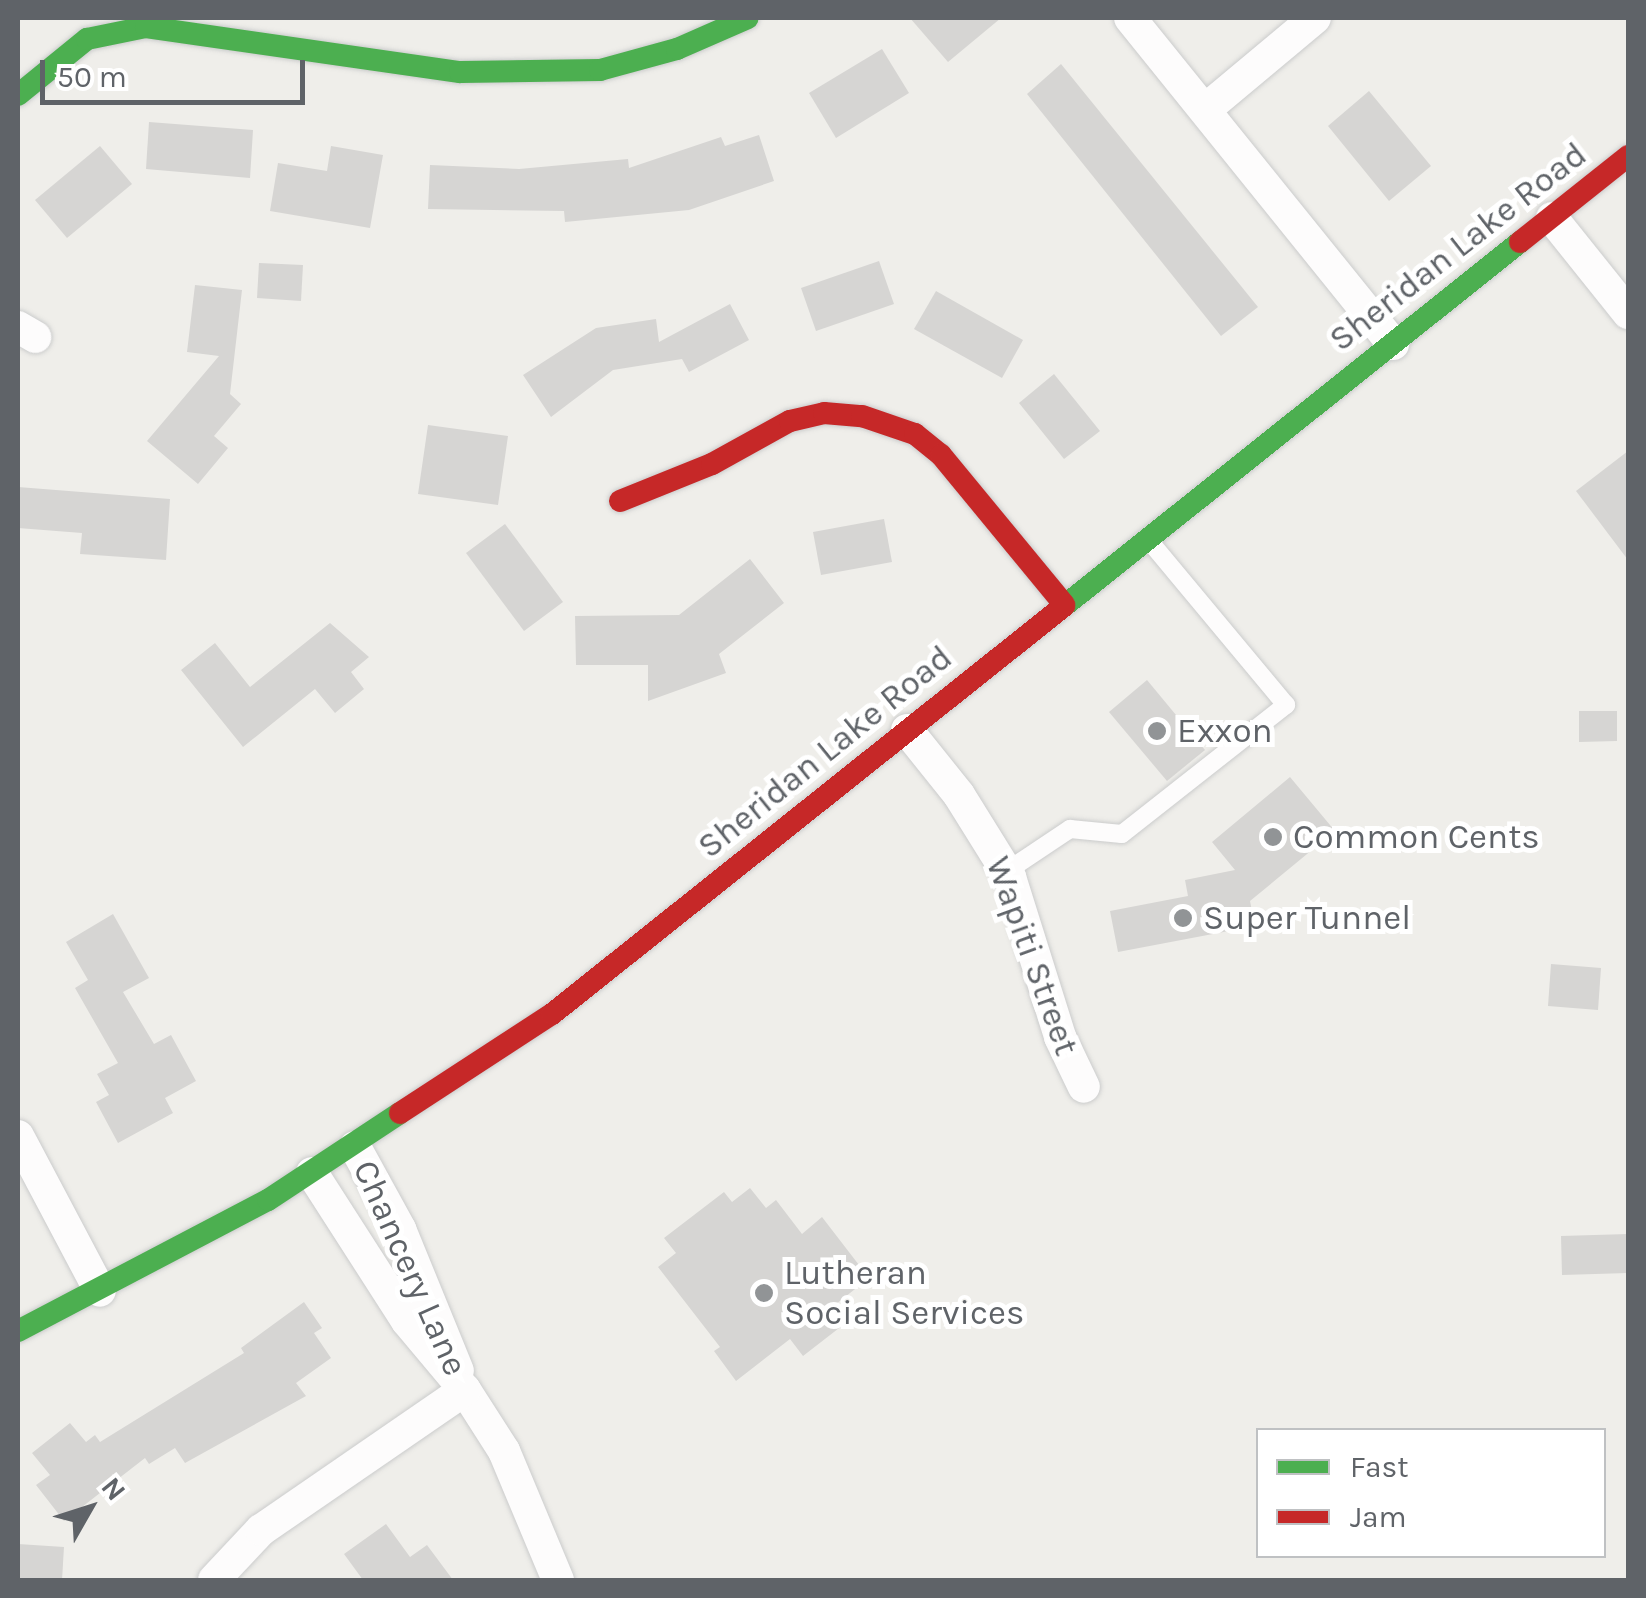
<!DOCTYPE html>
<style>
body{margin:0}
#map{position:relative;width:1646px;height:1598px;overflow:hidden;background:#efeeea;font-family:Karla,sans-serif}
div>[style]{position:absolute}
.building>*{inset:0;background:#d6d5d3}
.roads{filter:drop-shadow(0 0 2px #cbcccc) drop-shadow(0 0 2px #cbcccc)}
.lane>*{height:18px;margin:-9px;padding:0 9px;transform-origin:9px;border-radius:9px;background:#fdfcfc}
.street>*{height:32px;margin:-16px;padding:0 16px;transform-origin:16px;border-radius:16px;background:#fdfcfc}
.fast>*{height:22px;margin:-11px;padding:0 11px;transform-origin:11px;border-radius:11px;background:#4caf50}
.jam>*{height:22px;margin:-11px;padding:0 11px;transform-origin:11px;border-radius:11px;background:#c62828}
.dots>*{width:28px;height:28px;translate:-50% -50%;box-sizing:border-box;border:5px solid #fff;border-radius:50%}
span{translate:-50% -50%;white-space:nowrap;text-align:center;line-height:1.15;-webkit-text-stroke:10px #fff;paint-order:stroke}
.street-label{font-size:35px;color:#5f6368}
.poi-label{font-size:35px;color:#5f6368}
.left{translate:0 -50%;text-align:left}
.frame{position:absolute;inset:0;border:20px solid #5f6368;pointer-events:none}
.legend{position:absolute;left:1256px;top:1428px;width:350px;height:130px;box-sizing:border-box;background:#fff;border:2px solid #bfc1c3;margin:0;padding:12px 18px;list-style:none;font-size:30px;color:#5f6368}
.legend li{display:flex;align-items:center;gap:20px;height:50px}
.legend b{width:50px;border:2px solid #bfc1c3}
.north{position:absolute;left:40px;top:1458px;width:100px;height:100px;-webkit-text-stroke:8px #fff;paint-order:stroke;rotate:51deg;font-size:28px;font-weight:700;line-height:40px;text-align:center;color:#5f6368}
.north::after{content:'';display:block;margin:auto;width:35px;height:45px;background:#5f6368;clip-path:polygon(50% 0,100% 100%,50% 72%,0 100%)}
.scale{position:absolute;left:40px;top:60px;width:265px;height:45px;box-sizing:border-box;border:5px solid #5f6368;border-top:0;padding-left:12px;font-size:30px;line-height:35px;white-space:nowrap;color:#5f6368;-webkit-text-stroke:8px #fff;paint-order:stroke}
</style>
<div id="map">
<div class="building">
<i style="clip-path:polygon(910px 18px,1001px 18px,948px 62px)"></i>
<i style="clip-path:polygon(882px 49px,909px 93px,836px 138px,809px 93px)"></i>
<i style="clip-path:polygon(1061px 64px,1258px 307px,1221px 336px,1027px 94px)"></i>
<i style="clip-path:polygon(1369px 91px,1431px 166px,1389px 201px,1328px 126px)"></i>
<i style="clip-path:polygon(149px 122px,253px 130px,250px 178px,146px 169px)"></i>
<i style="clip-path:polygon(759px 135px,774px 181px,689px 210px,565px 222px,564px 211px,428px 209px,430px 165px,519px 169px,628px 159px,629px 168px,721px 137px,725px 146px)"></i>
<i style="clip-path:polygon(100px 146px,132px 184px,67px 238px,35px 200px)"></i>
<i style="clip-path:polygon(331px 146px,383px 155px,370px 228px,270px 211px,278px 163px,327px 171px)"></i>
<i style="clip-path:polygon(879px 261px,894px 304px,816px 331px,801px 288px)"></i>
<i style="clip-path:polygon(259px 263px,303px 265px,301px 301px,257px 298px)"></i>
<i style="clip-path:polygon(195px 285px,242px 290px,230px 394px,241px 404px,214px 436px,228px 448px,198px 484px,147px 441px,219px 356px,187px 352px)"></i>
<i style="clip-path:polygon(936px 291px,1023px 340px,1002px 378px,914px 329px)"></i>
<i style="clip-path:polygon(730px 304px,749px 340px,689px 372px,682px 359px,613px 370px,551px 417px,523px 375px,596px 328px,656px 319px,659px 342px)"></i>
<i style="clip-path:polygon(1054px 374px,1100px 431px,1064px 459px,1019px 403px)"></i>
<i style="clip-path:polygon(428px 425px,508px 436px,498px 505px,418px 494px)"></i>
<i style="clip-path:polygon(1628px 451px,1628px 560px,1576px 491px)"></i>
<i style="clip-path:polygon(18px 487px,170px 499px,166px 560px,80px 554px,82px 533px,18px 528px)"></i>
<i style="clip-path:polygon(884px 519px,892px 562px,821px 575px,813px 532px)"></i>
<i style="clip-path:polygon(505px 524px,563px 602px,524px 631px,466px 553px)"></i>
<i style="clip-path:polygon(750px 559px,784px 603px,719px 654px,726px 673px,648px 701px,648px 665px,576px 665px,575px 616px,679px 615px)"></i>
<i style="clip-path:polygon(330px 623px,369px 657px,351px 672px,364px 689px,335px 713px,315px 689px,243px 747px,181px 670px,215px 643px,250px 687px)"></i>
<i style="clip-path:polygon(1147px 680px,1205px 750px,1167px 781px,1109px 712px)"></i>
<i style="clip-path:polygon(1579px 711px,1617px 711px,1617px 741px,1579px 742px)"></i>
<i style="clip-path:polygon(1290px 777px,1335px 831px,1250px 901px,1255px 926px,1118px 952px,1110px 911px,1188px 896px,1185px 880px,1235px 870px,1212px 842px)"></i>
<i style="clip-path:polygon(113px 914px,149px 978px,123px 992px,154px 1044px,171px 1035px,196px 1081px,165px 1098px,173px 1113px,118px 1143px,96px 1102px,109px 1095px,97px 1074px,118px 1063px,75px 988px,88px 980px,66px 942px)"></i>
<i style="clip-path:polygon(1551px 964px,1601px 968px,1598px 1010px,1548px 1006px)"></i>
<i style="clip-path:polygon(750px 1188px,766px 1208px,776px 1200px,802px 1234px,822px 1217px,869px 1278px,831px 1308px,843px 1325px,803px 1356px,790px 1339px,736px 1381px,714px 1351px,720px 1347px,658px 1267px,676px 1253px,664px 1238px,724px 1192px,732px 1202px)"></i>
<i style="clip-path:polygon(1628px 1234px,1628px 1273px,1562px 1275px,1561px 1236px)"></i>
<i style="clip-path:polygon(304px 1302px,322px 1328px,314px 1333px,331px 1358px,296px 1383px,306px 1396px,185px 1463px,175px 1448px,149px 1464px,145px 1458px,64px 1521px,36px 1485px,50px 1475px,32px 1453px,70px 1423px,86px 1442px,95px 1435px,100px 1442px,244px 1353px,241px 1348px)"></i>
<i style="clip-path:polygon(386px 1524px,410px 1557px,427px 1545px,453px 1580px,363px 1580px,344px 1554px)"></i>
<i style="clip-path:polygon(18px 1544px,64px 1547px,62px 1580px,18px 1580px)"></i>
</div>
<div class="roads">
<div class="lane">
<i style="left:1007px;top:871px;width:76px;rotate:-33.7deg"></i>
<i style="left:1070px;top:829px;width:52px;rotate:5.5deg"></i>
<i style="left:1122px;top:834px;width:209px;rotate:-38.2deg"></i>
<i style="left:1286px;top:705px;width:217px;rotate:-129.8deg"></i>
</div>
<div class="street">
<i style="left:1130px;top:18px;width:419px;rotate:51.1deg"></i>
<i style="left:1206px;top:109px;width:142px;rotate:-39.9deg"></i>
<i style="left:1552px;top:218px;width:122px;rotate:51.3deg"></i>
<i style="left:18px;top:327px;width:20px;rotate:30deg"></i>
<i style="left:907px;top:730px;width:83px;rotate:51.3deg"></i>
<i style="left:959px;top:795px;width:97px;rotate:58.1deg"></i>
<i style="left:1010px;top:877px;width:168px;rotate:72.6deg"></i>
<i style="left:1060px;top:1037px;width:55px;rotate:64.4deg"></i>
<i style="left:18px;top:1136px;width:175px;rotate:62.1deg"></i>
<i style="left:355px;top:1147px;width:94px;rotate:61.2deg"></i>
<i style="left:400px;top:1229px;width:153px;rotate:67.8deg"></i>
<i style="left:312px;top:1173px;width:176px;rotate:57.3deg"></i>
<i style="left:407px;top:1321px;width:90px;rotate:50deg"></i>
<i style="left:465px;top:1390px;width:72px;rotate:57.4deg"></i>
<i style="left:504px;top:1451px;width:140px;rotate:67.3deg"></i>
<i style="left:214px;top:1580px;width:69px;rotate:-46.8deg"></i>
<i style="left:261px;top:1530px;width:247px;rotate:-34.5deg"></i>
</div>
<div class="fast">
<i style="left:18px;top:95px;width:89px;rotate:-39.1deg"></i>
<i style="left:87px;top:39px;width:60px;rotate:-11.5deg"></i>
<i style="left:146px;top:27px;width:317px;rotate:8.2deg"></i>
<i style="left:460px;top:72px;width:140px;rotate:-0.8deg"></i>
<i style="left:600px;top:70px;width:80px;rotate:-15.3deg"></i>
<i style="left:677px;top:49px;width:77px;rotate:-23.6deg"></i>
<i style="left:1064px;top:606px;width:583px;rotate:-38.6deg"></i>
<i style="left:18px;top:1331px;width:282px;rotate:-27.7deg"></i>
<i style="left:268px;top:1200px;width:158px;rotate:-33.4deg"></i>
</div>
<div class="jam">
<i style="left:1520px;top:242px;width:138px;rotate:-38.5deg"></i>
<i style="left:620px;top:501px;width:99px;rotate:-21.9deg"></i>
<i style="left:712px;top:464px;width:89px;rotate:-28.9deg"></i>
<i style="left:790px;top:421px;width:35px;rotate:-13deg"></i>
<i style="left:824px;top:413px;width:38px;rotate:5deg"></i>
<i style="left:862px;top:416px;width:56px;rotate:18.8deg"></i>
<i style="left:915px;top:434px;width:33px;rotate:39deg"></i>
<i style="left:941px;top:455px;width:193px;rotate:50.5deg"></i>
<i style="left:400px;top:1113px;width:181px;rotate:-33.1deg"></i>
<i style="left:552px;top:1014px;width:655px;rotate:-38.55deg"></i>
</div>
</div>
<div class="dots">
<i style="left:1157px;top:731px;background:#919496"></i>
<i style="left:1273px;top:837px;background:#919496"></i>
<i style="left:1183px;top:918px;background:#919496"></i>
<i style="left:764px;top:1293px;background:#919496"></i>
</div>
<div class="street-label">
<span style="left:1458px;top:247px;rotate:-38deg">Sheridan Lake Road</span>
<span style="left:825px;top:752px;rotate:-39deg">Sheridan Lake Road</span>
<span style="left:1032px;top:956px;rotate:70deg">Wapiti Street</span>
<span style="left:410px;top:1268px;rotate:66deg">Chancery Lane</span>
</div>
<div class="poi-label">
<span class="left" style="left:1177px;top:731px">Exxon</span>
<span class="left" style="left:1293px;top:837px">Common Cents</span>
<span class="left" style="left:1203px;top:918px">Super Tunnel</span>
<span class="left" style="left:784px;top:1293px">Lutheran<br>Social Services</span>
</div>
<div class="frame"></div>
<ul class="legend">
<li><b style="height:12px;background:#4caf50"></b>Fast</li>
<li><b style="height:12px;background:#c62828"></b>Jam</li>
</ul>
<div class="north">N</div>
<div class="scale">50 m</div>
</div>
